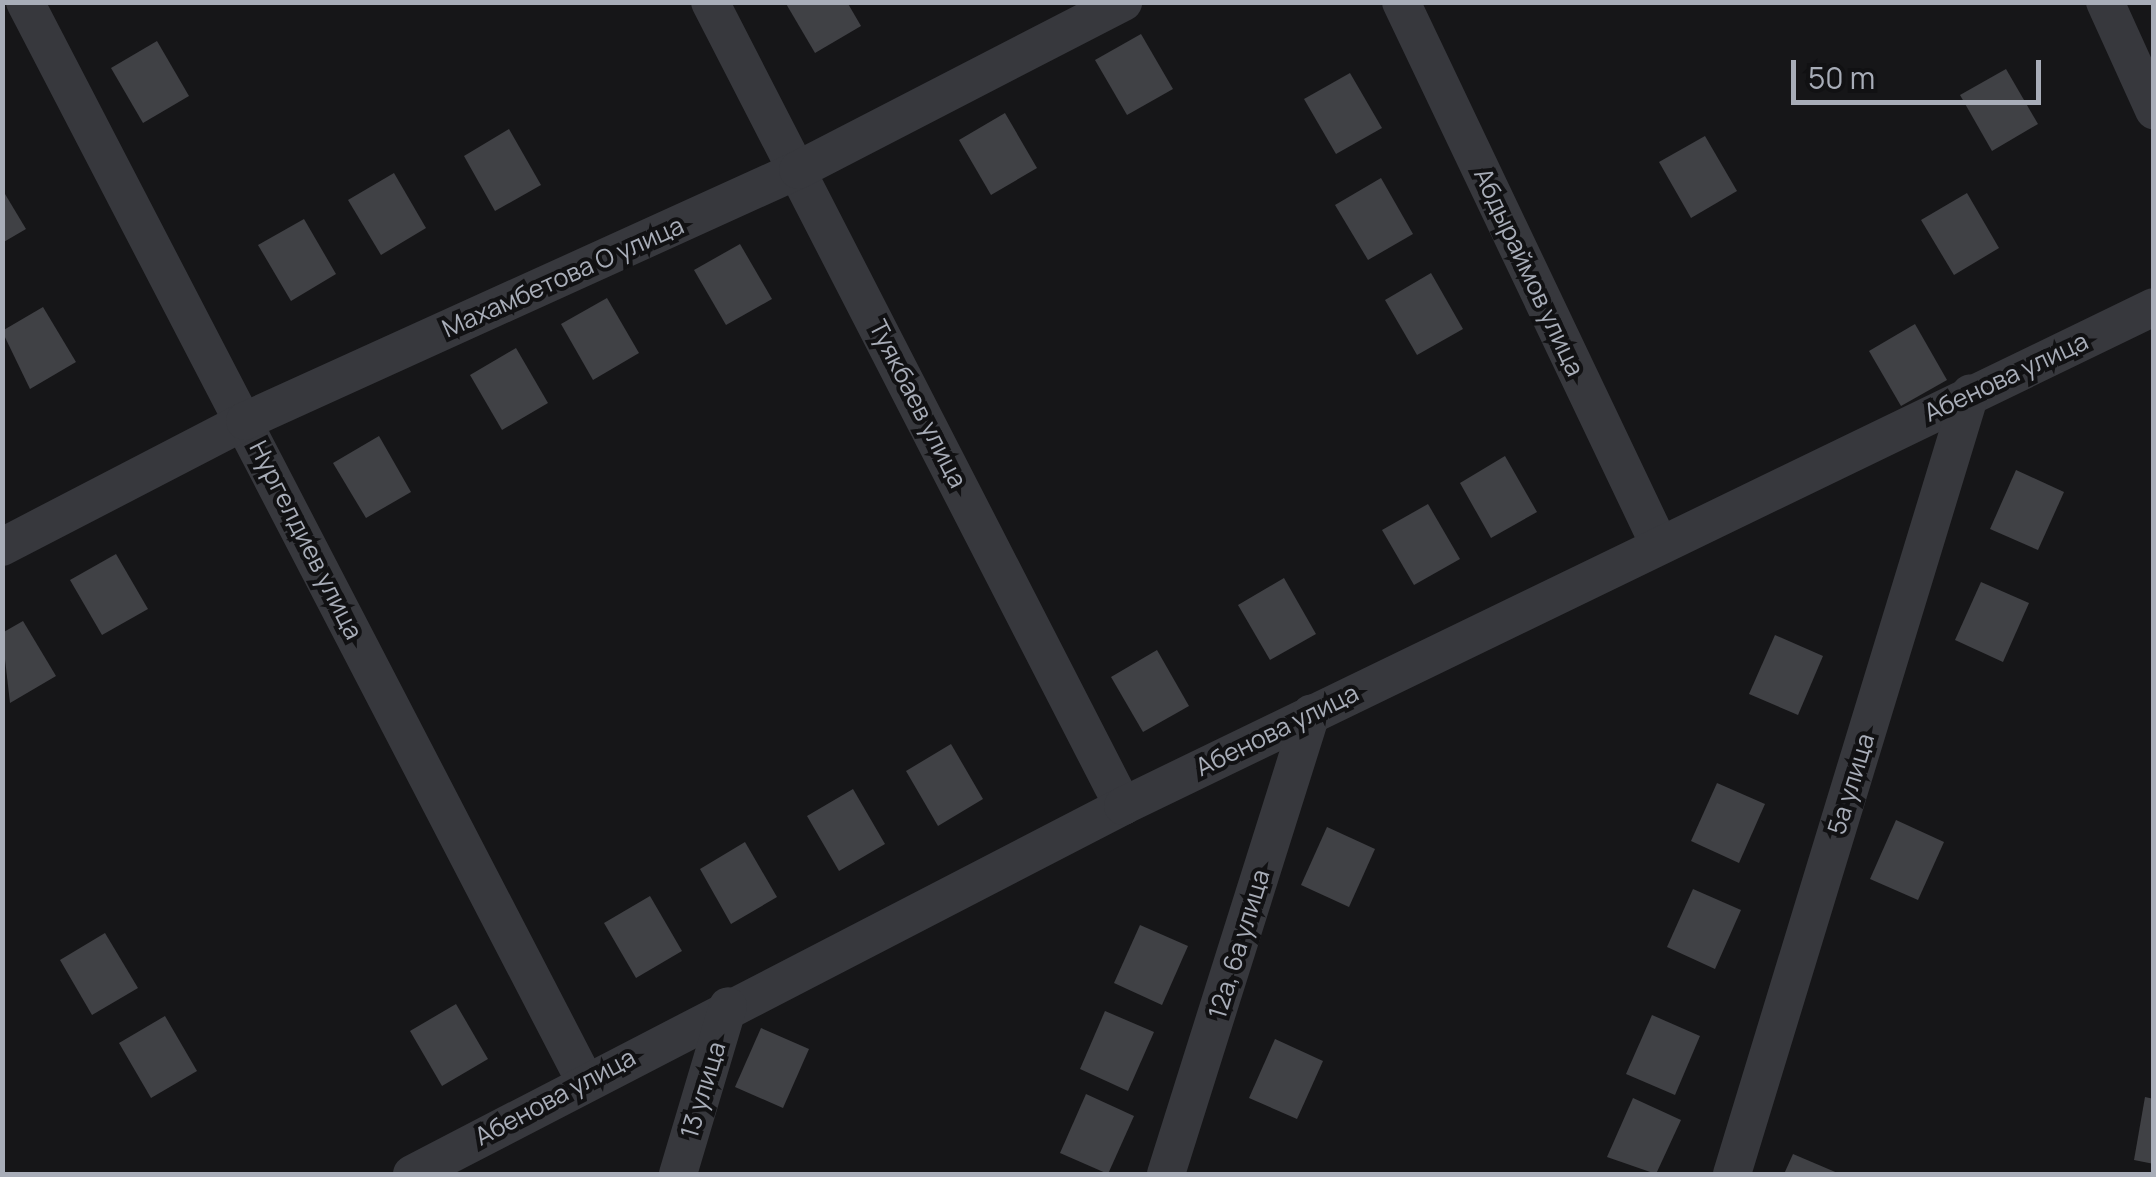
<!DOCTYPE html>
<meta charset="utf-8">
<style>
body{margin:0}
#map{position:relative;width:2156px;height:1177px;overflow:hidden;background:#161618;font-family:Manrope,sans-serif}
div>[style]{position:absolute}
.building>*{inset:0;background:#404145}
.minor>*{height:38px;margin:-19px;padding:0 19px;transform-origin:19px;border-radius:19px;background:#37383d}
span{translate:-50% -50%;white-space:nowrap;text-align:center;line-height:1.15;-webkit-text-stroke:8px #111113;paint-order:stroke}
.street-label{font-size:25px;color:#a8adb8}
.frame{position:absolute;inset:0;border:5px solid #a8adb8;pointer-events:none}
.scale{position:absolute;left:1791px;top:60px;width:250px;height:45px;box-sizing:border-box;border:5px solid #a8adb8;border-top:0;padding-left:12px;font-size:30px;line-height:35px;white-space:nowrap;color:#a8adb8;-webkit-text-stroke:8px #111113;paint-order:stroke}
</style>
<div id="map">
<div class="building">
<i style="clip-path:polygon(785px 2px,847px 2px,861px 26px,815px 53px)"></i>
<i style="clip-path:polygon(1141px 34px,1173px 89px,1127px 115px,1095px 60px)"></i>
<i style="clip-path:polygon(157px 41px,189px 96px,143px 123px,111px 68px)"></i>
<i style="clip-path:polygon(2006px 69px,2038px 124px,1992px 151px,1960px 95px)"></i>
<i style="clip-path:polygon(1350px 73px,1382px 128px,1336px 154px,1304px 99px)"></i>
<i style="clip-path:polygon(1005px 113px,1037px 168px,991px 195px,959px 140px)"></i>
<i style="clip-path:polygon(509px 129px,541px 185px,495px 211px,464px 156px)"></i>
<i style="clip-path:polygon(1705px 136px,1737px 191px,1691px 218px,1659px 162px)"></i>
<i style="clip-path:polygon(394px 173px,426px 228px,381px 255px,348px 200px)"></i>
<i style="clip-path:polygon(1381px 178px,1413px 234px,1368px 260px,1335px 205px)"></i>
<i style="clip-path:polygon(2px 189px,26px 229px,2px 243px)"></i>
<i style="clip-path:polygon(1967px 193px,1999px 248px,1954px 275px,1921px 220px)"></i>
<i style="clip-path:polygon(304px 219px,336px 274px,291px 301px,258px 245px)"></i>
<i style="clip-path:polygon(740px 244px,772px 299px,726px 325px,694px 270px)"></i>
<i style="clip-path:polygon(1431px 273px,1463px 329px,1417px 355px,1385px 300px)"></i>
<i style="clip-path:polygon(607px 298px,639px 353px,593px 380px,561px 324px)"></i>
<i style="clip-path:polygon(43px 307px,76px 362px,30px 389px,2px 331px)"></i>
<i style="clip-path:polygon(1915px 324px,1947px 380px,1901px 406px,1869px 351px)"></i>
<i style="clip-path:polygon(516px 348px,548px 403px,502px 430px,470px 375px)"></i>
<i style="clip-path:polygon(379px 436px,411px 492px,366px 518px,333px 463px)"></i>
<i style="clip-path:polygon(1505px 456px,1537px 512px,1491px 538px,1460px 483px)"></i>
<i style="clip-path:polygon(2016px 470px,2064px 492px,2038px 550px,1990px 529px)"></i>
<i style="clip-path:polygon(1428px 504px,1460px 559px,1414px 585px,1382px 530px)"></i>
<i style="clip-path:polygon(116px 554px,148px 609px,102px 635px,70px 580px)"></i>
<i style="clip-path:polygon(1284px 578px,1316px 634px,1270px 660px,1238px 605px)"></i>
<i style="clip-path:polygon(1981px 582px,2029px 603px,2003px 662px,1955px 640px)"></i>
<i style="clip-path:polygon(23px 621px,56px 676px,10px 703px,2px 633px)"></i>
<i style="clip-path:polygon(1775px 635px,1823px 656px,1798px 715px,1749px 694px)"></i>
<i style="clip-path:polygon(1157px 650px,1189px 706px,1143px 732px,1111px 677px)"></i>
<i style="clip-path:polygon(951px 744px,983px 799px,938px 826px,906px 771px)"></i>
<i style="clip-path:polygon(1717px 783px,1765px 804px,1739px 863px,1691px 841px)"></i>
<i style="clip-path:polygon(853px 789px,885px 844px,839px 871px,807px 816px)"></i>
<i style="clip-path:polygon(1896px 820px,1944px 842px,1918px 900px,1870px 879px)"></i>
<i style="clip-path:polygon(1327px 827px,1375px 849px,1349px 907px,1301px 885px)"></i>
<i style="clip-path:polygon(745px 842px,777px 897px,731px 924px,700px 869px)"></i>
<i style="clip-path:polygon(1693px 889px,1741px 910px,1715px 969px,1667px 947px)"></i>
<i style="clip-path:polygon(650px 896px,682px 951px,636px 978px,604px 923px)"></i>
<i style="clip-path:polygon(1140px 925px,1188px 946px,1162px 1005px,1114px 983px)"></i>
<i style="clip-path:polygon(105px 933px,138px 988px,92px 1015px,60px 960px)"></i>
<i style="clip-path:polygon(456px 1004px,488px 1059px,442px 1086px,410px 1031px)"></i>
<i style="clip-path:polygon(1105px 1011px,1154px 1032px,1128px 1091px,1080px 1069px)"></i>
<i style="clip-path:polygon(1652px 1015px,1700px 1036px,1675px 1095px,1626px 1074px)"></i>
<i style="clip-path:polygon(165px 1016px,197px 1071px,151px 1098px,119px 1043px)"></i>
<i style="clip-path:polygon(761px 1028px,809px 1049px,783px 1108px,735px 1087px)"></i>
<i style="clip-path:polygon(1275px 1039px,1323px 1061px,1297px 1119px,1249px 1098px)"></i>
<i style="clip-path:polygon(1086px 1094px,1134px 1116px,1108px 1174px,1060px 1153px)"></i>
<i style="clip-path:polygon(2145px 1097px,2154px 1099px,2154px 1164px,2134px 1160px)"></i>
<i style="clip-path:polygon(1633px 1098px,1681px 1120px,1656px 1174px,1607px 1157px)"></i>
<i style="clip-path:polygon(1793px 1154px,1840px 1174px,1784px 1174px)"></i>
</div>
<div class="minor">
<i style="left:25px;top:2px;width:1213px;rotate:62.57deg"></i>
<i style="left:710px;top:2px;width:904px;rotate:62.81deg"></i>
<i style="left:1401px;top:2px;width:598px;rotate:64.55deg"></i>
<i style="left:2105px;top:2px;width:119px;rotate:65.6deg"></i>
<i style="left:2px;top:547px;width:274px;rotate:-27.4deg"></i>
<i style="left:245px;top:421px;width:607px;rotate:-24.41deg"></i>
<i style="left:798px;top:170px;width:366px;rotate:-27.3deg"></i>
<i style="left:412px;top:1174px;width:801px;rotate:-27.37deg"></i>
<i style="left:1123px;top:806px;width:1145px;rotate:-25.83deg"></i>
<i style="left:678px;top:1174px;width:175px;rotate:-73.4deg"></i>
<i style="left:1166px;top:1174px;width:483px;rotate:-72.5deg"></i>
<i style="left:1732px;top:1174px;width:816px;rotate:-73.03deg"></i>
</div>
<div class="street-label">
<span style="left:1529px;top:272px;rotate:65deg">Абдыраймов улица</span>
<span style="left:563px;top:277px;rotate:-24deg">Махамбетова О улица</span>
<span style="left:2006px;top:377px;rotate:-25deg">Абенова улица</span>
<span style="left:918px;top:404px;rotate:63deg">Туякбаев улица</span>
<span style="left:306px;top:540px;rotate:63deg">Нургелдиев улица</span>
<span style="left:1277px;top:730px;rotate:-26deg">Абенова улица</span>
<span style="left:1851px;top:784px;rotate:-73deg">5а улица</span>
<span style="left:1239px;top:944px;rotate:-73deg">12а, 6а улица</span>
<span style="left:703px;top:1090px;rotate:-73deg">13 улица</span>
<span style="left:555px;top:1097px;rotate:-28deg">Абенова улица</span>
</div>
<div class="frame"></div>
<div class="scale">50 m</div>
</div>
